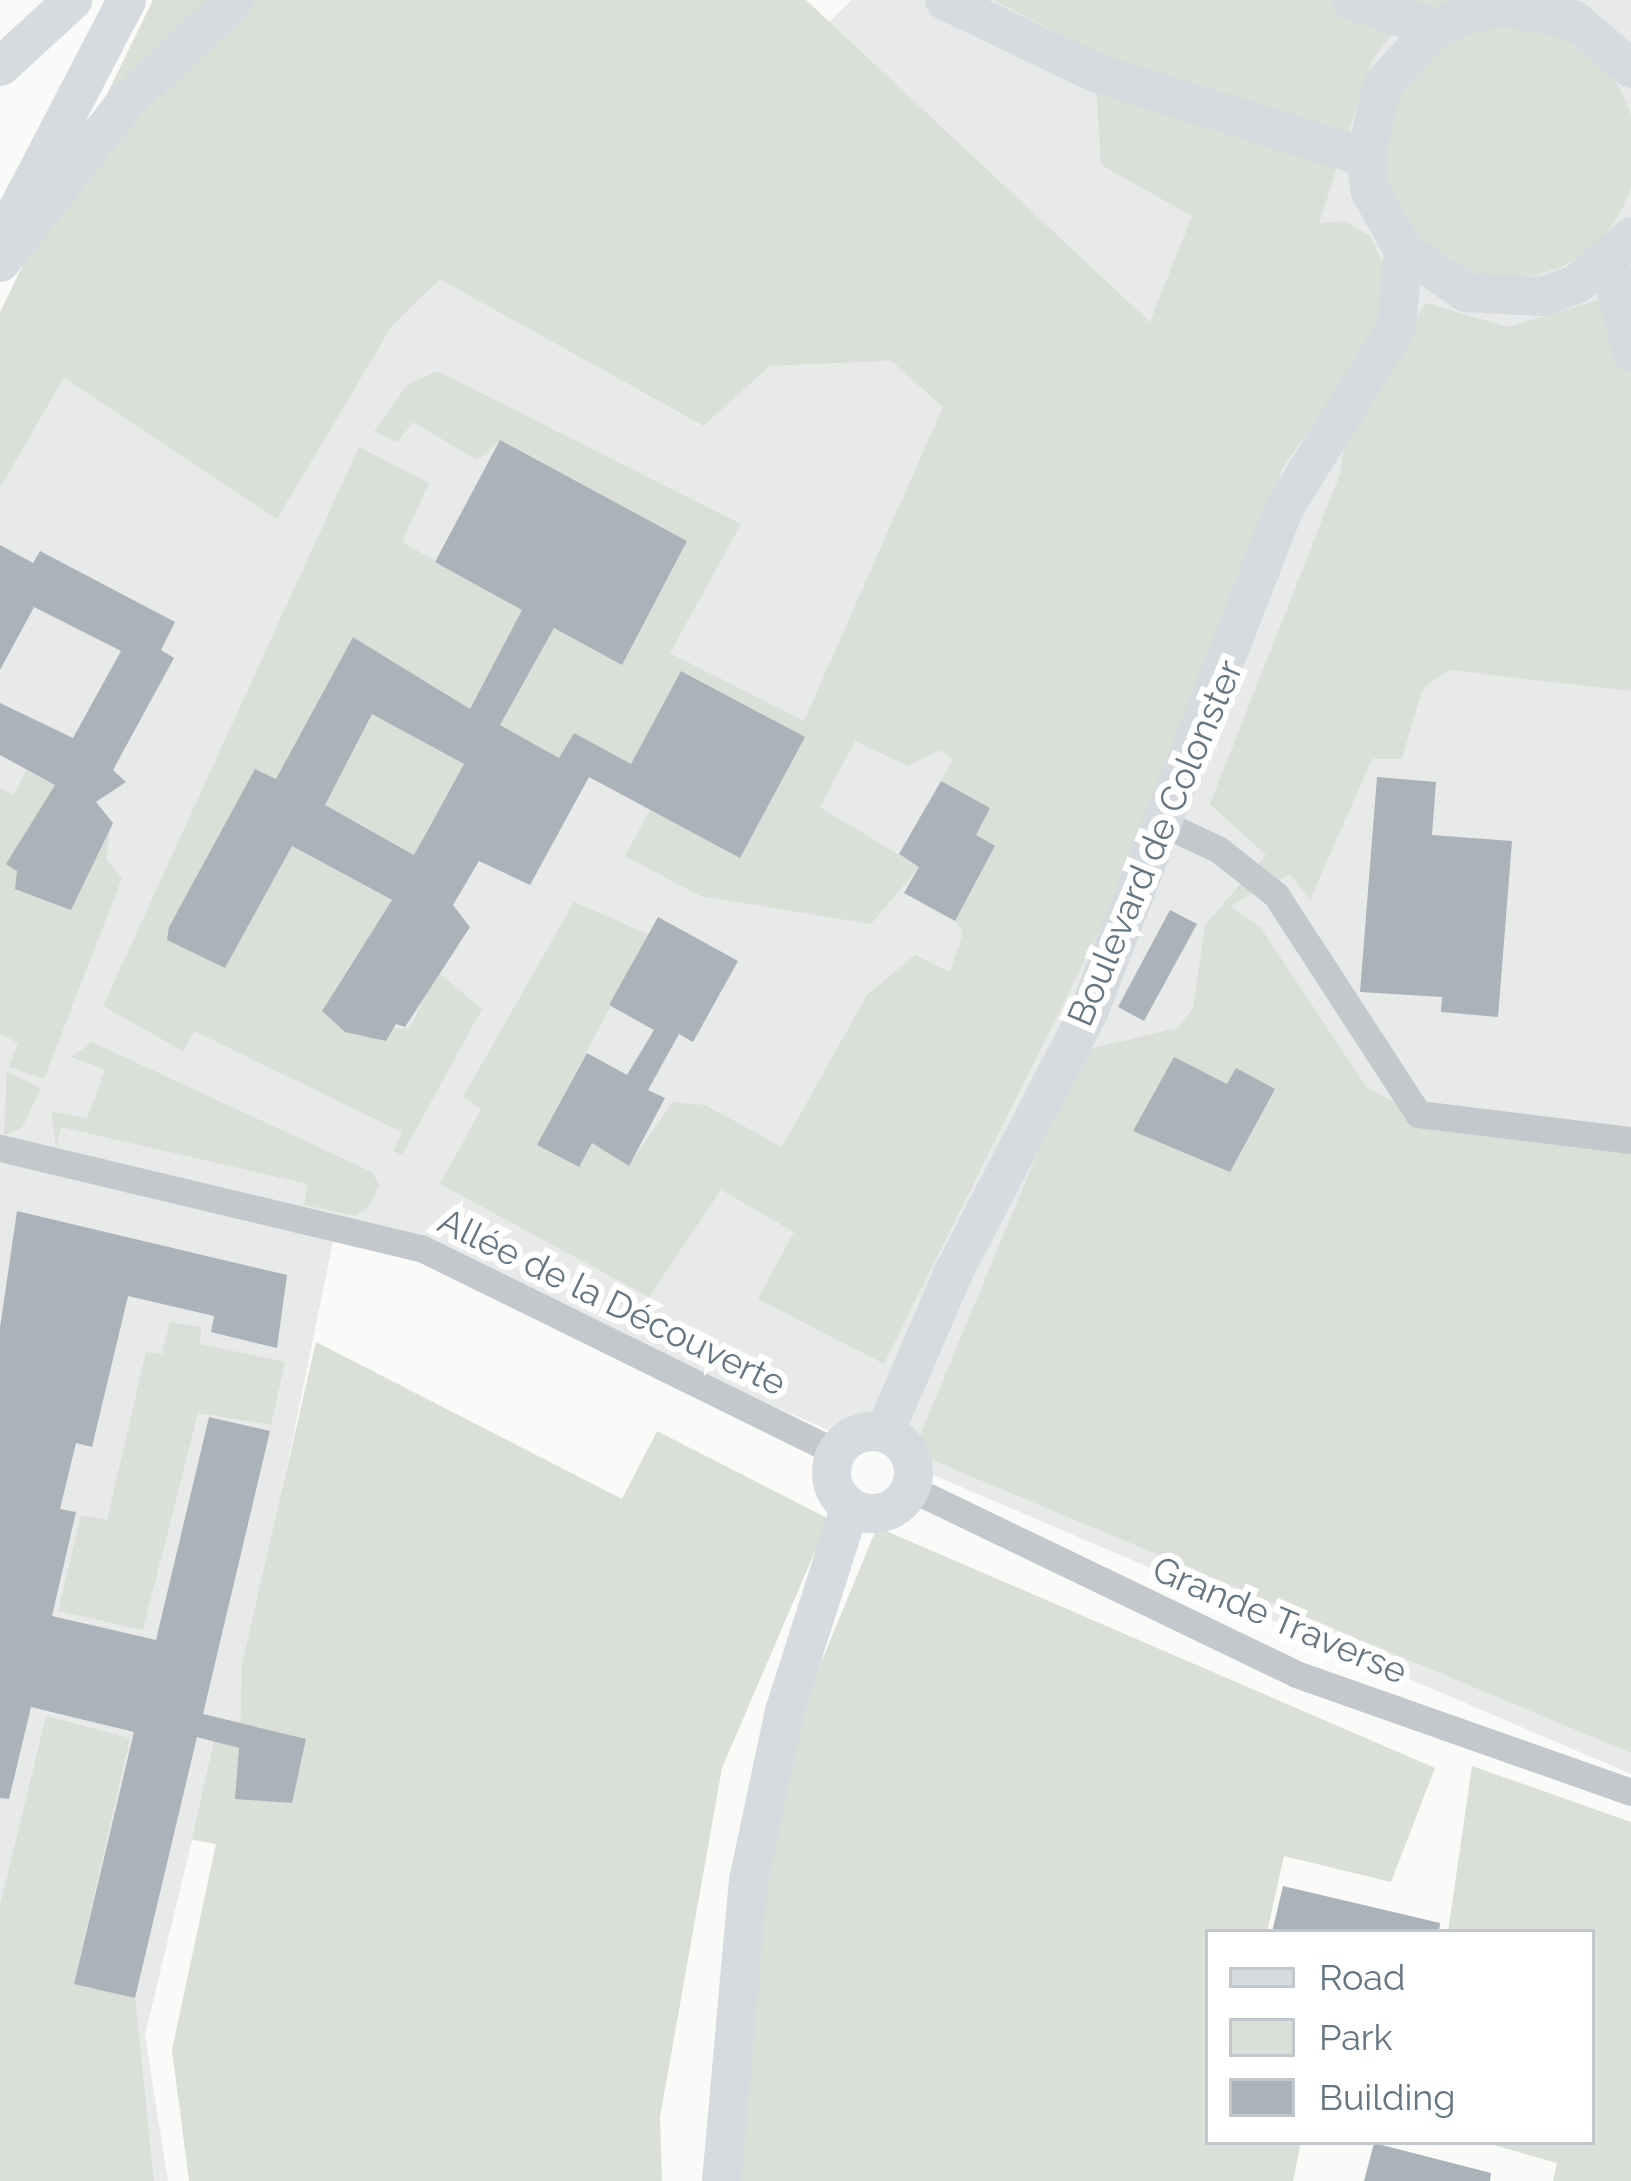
<!DOCTYPE html>
<meta charset="utf-8">
<style>
body{margin:0}
#map{position:relative;width:1631px;height:2181px;overflow:hidden;background:#fafaf8;font-family:Raleway,sans-serif}
div>[style]{position:absolute}
.built>*{inset:0;background:#e8e9e9}
.green>*{inset:0;background:#dadfd7}
.round{border-radius:50%}
.building>*{inset:0;background:#aab3b9}
.minor>*{height:27px;margin:-13.5px;padding:0 13.5px;transform-origin:13.5px;border-radius:13.5px;background:#c3c8cc}
.secondary>*{height:39px;margin:-19.5px;padding:0 19.5px;transform-origin:19.5px;border-radius:19.5px;background:#d6dbdf}
.secondary>.ring{margin:-19.5px;padding:0;box-sizing:content-box;background:none;border:39px solid #d6dbdf;border-radius:50%}
span{translate:-50% -50%;white-space:nowrap;text-align:center;line-height:1.15;-webkit-text-stroke:12px #fff;paint-order:stroke}
.street-label{font-size:36px;color:#657683}
.legend{position:absolute;left:1205px;top:1929px;width:390px;height:216px;box-sizing:border-box;background:#fff;border:3px solid #c1c8cd;margin:0;padding:15px 21px;list-style:none;font-size:36px;color:#657683}
.legend li{display:flex;align-items:center;gap:24px;height:60px}
.legend b{width:60px;border:3px solid #c1c8cd}
</style>
<div id="map">
<div class="built">
<i style="clip-path:polygon(852px 0,1631px 0,1631px 1774px,376px 1236px,336px 1227px,259px 1603px,388px 1875px,192px 1840px,145px 2035px,168px 2181px,0 2181px,0 488px,64px 378px,277px 518px,392px 326px,440px 278px,702px 426px,770px 366px,891px 361px,1150px 322px,829px 22px)"></i>
</div>
<div class="green">
<i style="clip-path:polygon(153px 0,806px 0,1150px 322px,1192px 216px,1101px 165px,1094px 52px,994px 0,1452px 0,1399px 25px,1372px 60px,1319px 223px,1344px 221px,1370px 236px,1388px 275px,1383px 326px,1283px 467px,1155px 819px,884px 1364px,758px 1299px,794px 1232px,721px 1190px,649px 1297px,440px 1184px,481px 1109px,463px 1097px,574px 902px,648px 934px,538px 1145px,578px 1167px,592px 1143px,629px 1165px,673px 1102px,705px 1105px,782px 1147px,867px 995px,915px 955px,950px 972px,963px 932px,955px 921px,995px 847px,976px 835px,990px 808px,941px 781px,953px 760px,939px 750px,908px 766px,855px 741px,820px 807px,919px 867px,871px 924px,700px 896px,625px 856px,650px 810px,740px 857px,804px 737px,682px 671px,631px 764px,574px 733px,559px 758px,500px 725px,554px 628px,622px 664px,687px 541px,501px 441px,477px 460px,413px 422px,398px 442px,374px 432px,407px 385px,437px 371px,741px 524px,670px 653px,804px 721px,943px 407px,891px 361px,770px 366px,703px 426px,440px 279px,392px 326px,277px 519px,64px 378px,0 488px,0 312px)"></i>
<i class="round" style="left:1382px;top:24px;width:254px;height:254px"></i>
<i style="clip-path:polygon(1602px 299px,1631px 369px,1631px 691px,1449px 670px,1423px 688px,1402px 759px,1372px 759px,1310px 900px,1290px 874px,1230px 906px,1261px 928px,1367px 1088px,1418px 1114px,1631px 1144px,1631px 1753px,913px 1452px,1080px 1051px,1178px 1028px,1193px 1008px,1205px 925px,1266px 855px,1210px 804px,1340px 474px,1347px 425px,1426px 303px,1508px 327px)"></i>
<i style="clip-path:polygon(359px 447px,429px 483px,402px 542px,522px 610px,470px 709px,353px 637px,276px 779px,255px 770px,167px 938px,225px 968px,296px 838px,302px 852px,412px 911px,359px 951px,322px 1010px,345px 1032px,410px 1028px,436px 971px,482px 1009px,402px 1155px,394px 1151px,402px 1132px,194px 1031px,183px 1051px,103px 1006px)"></i>
<i style="clip-path:polygon(365px 710px,464px 764px,420px 843px,428px 862px,325px 805px)"></i>
<i style="clip-path:polygon(26px 770px,55px 785px,7px 864px,21px 873px,15px 888px,70px 909px,110px 828px,106px 859px,122px 878px,44px 1079px,9px 1067px,18px 1043px,0 1034px,0 788px,14px 795px)"></i>
<i style="clip-path:polygon(92px 1042px,372px 1172px,379px 1185px,370px 1205px,356px 1216px,304px 1205px,308px 1184px,61px 1127px,56px 1147px,51px 1111px,87px 1118px,105px 1070px,71px 1057px)"></i>
<i style="clip-path:polygon(7px 1072px,41px 1088px,22px 1128px,4px 1135px)"></i>
<i style="clip-path:polygon(170px 1322px,201px 1327px,200px 1344px,285px 1362px,271px 1425px,198px 1413px,143px 1630px,58px 1611px,81px 1515px,107px 1520px,146px 1352px,162px 1354px)"></i>
<i style="clip-path:polygon(316px 1342px,622px 1499px,657px 1431px,829px 1519px,722px 1768px,660px 2117px,662px 2181px,189px 2181px,172px 2050px,216px 1844px,192px 1839px,214px 1741px,239px 1748px,291px 1803px,306px 1740px,242px 1723px,240px 1733px,242px 1664px)"></i>
<i style="clip-path:polygon(877px 1527px,1435px 1768px,1391px 1882px,1284px 1856px,1267px 1932px,1208px 1932px,1208px 2142px,1301px 2142px,1293px 2181px,732px 2181px,729px 2117px,785px 1750px)"></i>
<i style="clip-path:polygon(46px 1716px,130px 1738px,74px 1983px,135px 1998px,154px 2181px,0 2181px,0 1906px)"></i>
<i style="clip-path:polygon(1472px 1766px,1631px 1822px,1631px 2181px,1553px 2181px,1557px 2163px,1483px 2142px,1592px 2142px,1592px 1932px,1448px 1932px)"></i>
</div>
<div class="building">
<i style="clip-path:polygon(evenodd,500px 440px,687px 541px,622px 665px,554px 628px,500px 725px,559px 758px,574px 733px,631px 764px,681px 671px,805px 737px,740px 858px,589px 777px,530px 885px,479px 861px,453px 905px,470px 927px,405px 1027px,396px 1024px,386px 1041px,345px 1032px,322px 1011px,392px 900px,292px 846px,225px 968px,167px 940px,169px 927px,255px 769px,276px 779px,353px 637px,470px 709px,522px 610px,435px 562px,500px 440px,372px 714px,464px 764px,414px 855px,325px 805px,372px 714px)"></i>
<i style="clip-path:polygon(0 545px,33px 563px,40px 551px,175px 622px,161px 650px,174px 658px,113px 770px,126px 782px,96px 802px,113px 823px,71px 910px,15px 889px,17px 871px,6px 864px,55px 785px,0 755px,0 703px,73px 738px,121px 651px,34px 607px,0 670px)"></i>
<i style="clip-path:polygon(1377px 777px,1436px 782px,1432px 835px,1512px 841px,1498px 1017px,1441px 1012px,1442px 997px,1360px 992px)"></i>
<i style="clip-path:polygon(941px 781px,990px 808px,976px 835px,995px 846px,955px 921px,904px 893px,919px 867px,899px 854px)"></i>
<i style="clip-path:polygon(1170px 910px,1197px 924px,1144px 1021px,1118px 1007px)"></i>
<i style="clip-path:polygon(658px 917px,738px 961px,693px 1042px,679px 1034px,648px 1090px,665px 1098px,629px 1166px,592px 1143px,579px 1167px,537px 1145px,587px 1053px,627px 1075px,654px 1030px,609px 1005px)"></i>
<i style="clip-path:polygon(1174px 1057px,1227px 1084px,1236px 1068px,1275px 1089px,1230px 1172px,1133px 1131px)"></i>
<i style="clip-path:polygon(17px 1211px,287px 1275px,277px 1348px,211px 1332px,214px 1316px,128px 1296px,92px 1447px,76px 1443px,60px 1509px,76px 1512px,52px 1616px,156px 1640px,209px 1417px,270px 1431px,203px 1714px,306px 1739px,292px 1803px,235px 1799px,239px 1748px,197px 1737px,135px 1998px,74px 1984px,134px 1732px,31px 1707px,9px 1799px,0 1798px,0 1328px)"></i>
<i style="clip-path:polygon(1283px 1886px,1440px 1923px,1439px 1932px,1272px 1932px)"></i>
<i style="clip-path:polygon(1374px 2143px,1491px 2173px,1490px 2181px,1364px 2181px)"></i>
</div>
<div class="minor">
<i style="left:1166px;top:825px;width:57px;rotate:24.8deg"></i>
<i style="left:1218px;top:849px;width:74px;rotate:38.4deg"></i>
<i style="left:1276px;top:895px;width:261px;rotate:57deg"></i>
<i style="left:1418px;top:1114px;width:215px;rotate:7deg"></i>
<i style="left:0;top:1148px;width:433px;rotate:13.4deg"></i>
<i style="left:421px;top:1248px;width:462px;rotate:26.2deg"></i>
<i style="left:910px;top:1488px;width:428px;rotate:25.7deg"></i>
<i style="left:1296px;top:1674px;width:355px;rotate:19.4deg"></i>
</div>
<div class="secondary">
<i style="left:944px;top:0;width:166px;rotate:25.6deg"></i>
<i style="left:1094px;top:72px;width:284px;rotate:17.4deg"></i>
<i style="left:1351px;top:0;width:88px;rotate:18.6deg"></i>
<i style="left:0;top:66px;width:98px;rotate:-42.5deg"></i>
<i style="left:1631px;top:68px;width:75px;rotate:-139.9deg"></i>
<i style="left:1574px;top:20px;width:71px;rotate:-168.7deg"></i>
<i style="left:1504px;top:6px;width:38px;rotate:169deg"></i>
<i style="left:1467px;top:13px;width:36px;rotate:156deg"></i>
<i style="left:1434px;top:28px;width:76px;rotate:132.9deg"></i>
<i style="left:1382px;top:84px;width:75px;rotate:103.1deg"></i>
<i style="left:1365px;top:157px;width:34px;rotate:82deg"></i>
<i style="left:1370px;top:191px;width:68px;rotate:60.8deg"></i>
<i style="left:1403px;top:250px;width:76px;rotate:33.7deg"></i>
<i style="left:1466px;top:292px;width:76px;rotate:3deg"></i>
<i style="left:1542px;top:296px;width:37px;rotate:-20deg"></i>
<i style="left:1577px;top:283px;width:72px;rotate:-41deg"></i>
<i style="left:12px;top:219px;width:247px;rotate:-62.5deg"></i>
<i style="left:1609px;top:261px;width:94px;rotate:76.4deg"></i>
<i style="left:0;top:262px;width:204px;rotate:-52deg"></i>
<i style="left:126px;top:101px;width:147px;rotate:-43.3deg"></i>
<i class="ring" style="left:831px;top:1431px;width:43px;height:43px"></i>
<i style="left:884px;top:1432px;width:172px;rotate:-66.7deg"></i>
<i style="left:952px;top:1274px;width:295px;rotate:-62.6deg"></i>
<i style="left:1088px;top:1012px;width:542px;rotate:-68.79deg"></i>
<i style="left:1284px;top:507px;width:212px;rotate:-58.1deg"></i>
<i style="left:1396px;top:327px;width:77px;rotate:-84.8deg"></i>
<i style="left:721px;top:2181px;width:302px;rotate:-84.9deg"></i>
<i style="left:748px;top:1880px;width:173px;rotate:-78deg"></i>
<i style="left:784px;top:1711px;width:215px;rotate:-72.2deg"></i>
</div>
<div class="street-label">
<span style="left:1155px;top:843px;rotate:-67deg">Boulevard de Colonster</span>
<span style="left:612px;top:1302px;rotate:26deg">Allée de la Découverte</span>
<span style="left:1280px;top:1620px;rotate:23deg">Grande Traverse</span>
</div>
<ul class="legend">
<li><b style="height:15px;background:#d6dbdf"></b>Road</li>
<li><b style="height:33px;background:#dadfd7"></b>Park</li>
<li><b style="height:33px;background:#aab3b9"></b>Building</li>
</ul>
</div>
